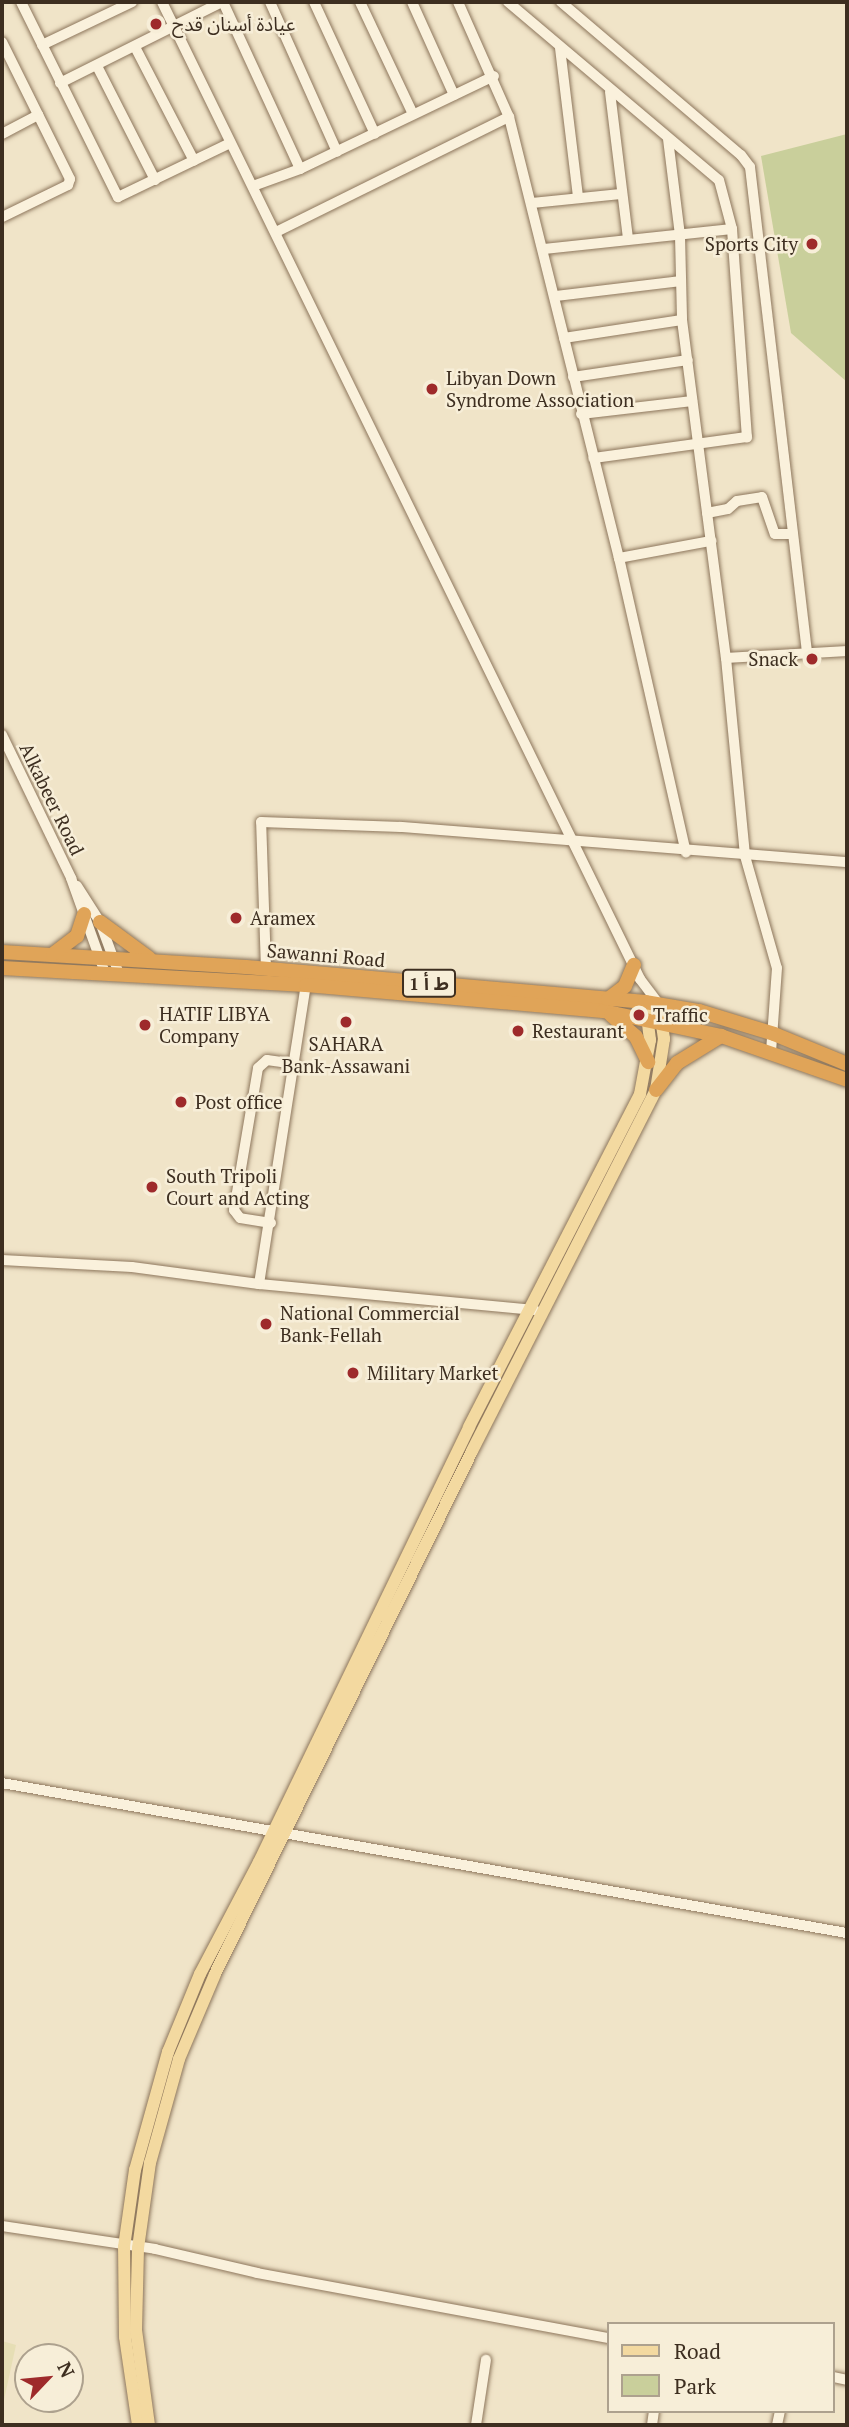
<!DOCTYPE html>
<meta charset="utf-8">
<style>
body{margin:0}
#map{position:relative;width:849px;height:2427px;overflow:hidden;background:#f0e4c8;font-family:"PT Serif","Noto Sans Arabic",serif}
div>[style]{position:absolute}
.farmland>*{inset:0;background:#e6deb5}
.green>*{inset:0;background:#c9cf9b}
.roads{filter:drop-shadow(0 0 2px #8d765c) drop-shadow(0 0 2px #8d765c)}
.minor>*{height:10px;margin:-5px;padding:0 5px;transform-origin:5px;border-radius:5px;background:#faf1dc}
.major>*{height:12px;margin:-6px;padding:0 6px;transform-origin:6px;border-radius:6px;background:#f3d9a0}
.highway>*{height:14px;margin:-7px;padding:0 7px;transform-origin:7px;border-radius:7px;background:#e0a458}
.dots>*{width:19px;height:19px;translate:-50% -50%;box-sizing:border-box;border:4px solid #f7eed8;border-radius:50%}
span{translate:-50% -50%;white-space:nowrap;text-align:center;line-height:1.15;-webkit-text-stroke:5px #f7eed8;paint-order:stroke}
.shield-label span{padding:2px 5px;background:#f7eed8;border:2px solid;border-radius:5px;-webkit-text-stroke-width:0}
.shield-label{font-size:18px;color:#3d2e20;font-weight:700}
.poi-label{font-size:19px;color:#3d2e20}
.left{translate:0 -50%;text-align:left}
.right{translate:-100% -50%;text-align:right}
.street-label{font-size:19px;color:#3d2e20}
.frame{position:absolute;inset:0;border:4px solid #3d2e20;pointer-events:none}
.legend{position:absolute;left:607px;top:2322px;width:228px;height:91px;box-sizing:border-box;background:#f7eed8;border:2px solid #ada18e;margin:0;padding:9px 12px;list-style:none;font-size:21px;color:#3d2e20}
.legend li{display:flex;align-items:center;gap:14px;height:35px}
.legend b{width:35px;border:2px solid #ada18e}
.north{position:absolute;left:14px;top:2343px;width:70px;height:70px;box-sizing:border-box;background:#f7eed8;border:2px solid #ada18e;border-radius:50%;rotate:64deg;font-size:19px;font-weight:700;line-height:28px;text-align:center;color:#3d2e20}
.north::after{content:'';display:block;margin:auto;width:24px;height:32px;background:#9e2a2b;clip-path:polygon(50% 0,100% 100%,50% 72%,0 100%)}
</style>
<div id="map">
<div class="farmland">
<i style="clip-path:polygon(2px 2341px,16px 2345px,2px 2409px)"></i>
</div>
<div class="green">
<i style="clip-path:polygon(847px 134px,847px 382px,791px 333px,761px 156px)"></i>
</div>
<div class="roads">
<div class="minor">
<i style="left:21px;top:2px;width:218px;rotate:63.6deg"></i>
<i style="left:118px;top:197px;width:124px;rotate:-25.7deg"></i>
<i style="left:162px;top:2px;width:1088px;rotate:63.93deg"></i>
<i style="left:640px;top:979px;width:31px;rotate:53deg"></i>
<i style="left:223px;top:2px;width:184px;rotate:65.2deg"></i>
<i style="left:270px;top:2px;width:164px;rotate:65.9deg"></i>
<i style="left:314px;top:2px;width:145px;rotate:65.2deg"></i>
<i style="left:360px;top:2px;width:124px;rotate:64.7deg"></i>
<i style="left:412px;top:2px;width:102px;rotate:65.7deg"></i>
<i style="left:458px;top:2px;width:126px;rotate:66.1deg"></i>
<i style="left:509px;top:117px;width:455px;rotate:76deg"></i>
<i style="left:619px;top:558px;width:302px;rotate:77.2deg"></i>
<i style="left:508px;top:2px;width:276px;rotate:40.2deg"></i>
<i style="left:719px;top:180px;width:51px;rotate:75.1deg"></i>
<i style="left:732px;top:229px;width:209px;rotate:85.9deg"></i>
<i style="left:747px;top:437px;width:155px;rotate:172.2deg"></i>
<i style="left:561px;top:2px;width:236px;rotate:40.4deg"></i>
<i style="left:741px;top:155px;width:15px;rotate:53deg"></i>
<i style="left:750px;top:167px;width:486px;rotate:83.3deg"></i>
<i style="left:2px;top:42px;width:153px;rotate:63.6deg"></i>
<i style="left:70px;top:179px;width:6px;rotate:108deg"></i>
<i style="left:68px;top:185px;width:73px;rotate:154.1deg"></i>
<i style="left:42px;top:45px;width:100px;rotate:-25.5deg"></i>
<i style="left:135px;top:47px;width:128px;rotate:62.6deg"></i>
<i style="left:560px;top:48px;width:150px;rotate:83.1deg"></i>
<i style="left:97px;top:66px;width:128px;rotate:63deg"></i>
<i style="left:60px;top:83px;width:181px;rotate:-26.6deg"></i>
<i style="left:610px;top:92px;width:147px;rotate:83deg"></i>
<i style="left:2px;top:134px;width:41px;rotate:-27.8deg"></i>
<i style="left:668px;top:139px;width:98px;rotate:82.9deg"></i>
<i style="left:680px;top:236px;width:84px;rotate:88.6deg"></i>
<i style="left:682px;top:320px;width:341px;rotate:82.6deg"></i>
<i style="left:726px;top:658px;width:199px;rotate:84.5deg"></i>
<i style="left:745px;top:856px;width:116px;rotate:74.1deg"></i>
<i style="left:777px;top:968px;width:83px;rotate:94.1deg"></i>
<i style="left:253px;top:186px;width:50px;rotate:-19.9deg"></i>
<i style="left:300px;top:169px;width:215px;rotate:-25.6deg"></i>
<i style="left:532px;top:203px;width:89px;rotate:-5.8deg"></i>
<i style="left:276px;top:232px;width:260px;rotate:-26.3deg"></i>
<i style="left:544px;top:249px;width:189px;rotate:-6.1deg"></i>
<i style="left:556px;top:296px;width:126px;rotate:-6.8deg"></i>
<i style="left:564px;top:338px;width:119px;rotate:-8.7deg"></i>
<i style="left:573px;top:377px;width:116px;rotate:-8.4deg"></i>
<i style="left:581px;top:414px;width:112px;rotate:-6.7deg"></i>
<i style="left:707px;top:513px;width:21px;rotate:-11deg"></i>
<i style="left:728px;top:509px;width:12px;rotate:-42deg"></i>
<i style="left:737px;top:501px;width:25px;rotate:-9deg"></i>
<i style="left:762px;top:497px;width:39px;rotate:71deg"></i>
<i style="left:775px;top:534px;width:18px"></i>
<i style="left:619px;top:558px;width:94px;rotate:-10.5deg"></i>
<i style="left:726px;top:658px;width:121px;rotate:-3.3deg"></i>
<i style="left:2px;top:735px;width:159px;rotate:64.2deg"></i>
<i style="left:71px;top:878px;width:101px;rotate:70.3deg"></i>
<i style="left:77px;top:886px;width:43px;rotate:57.4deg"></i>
<i style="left:100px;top:922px;width:55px;rotate:69.9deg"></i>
<i style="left:266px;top:969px;width:147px;rotate:-91.9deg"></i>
<i style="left:261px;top:822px;width:140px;rotate:2deg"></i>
<i style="left:401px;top:827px;width:447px;rotate:4.5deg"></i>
<i style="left:271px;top:1223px;width:31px;rotate:-171deg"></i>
<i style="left:240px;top:1218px;width:10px;rotate:-127deg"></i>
<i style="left:234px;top:1210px;width:144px;rotate:-80.4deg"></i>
<i style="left:258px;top:1068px;width:12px;rotate:-42deg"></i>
<i style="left:267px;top:1060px;width:29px;rotate:8deg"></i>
<i style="left:2px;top:1260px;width:130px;rotate:3.1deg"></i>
<i style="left:132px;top:1267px;width:128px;rotate:7.6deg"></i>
<i style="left:259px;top:1284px;width:277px;rotate:5.4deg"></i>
<i style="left:259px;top:1284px;width:303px;rotate:-81.1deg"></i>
<i style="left:2px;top:1783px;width:858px;rotate:10.07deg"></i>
<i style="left:2px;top:2226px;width:155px;rotate:8.5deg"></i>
<i style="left:155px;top:2249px;width:105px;rotate:13.2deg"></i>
<i style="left:257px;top:2273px;width:358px;rotate:10.5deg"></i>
<i style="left:833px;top:2377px;width:14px;rotate:12deg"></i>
<i style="left:476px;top:2425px;width:66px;rotate:-81.3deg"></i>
<i style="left:652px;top:2425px;width:14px;rotate:-82deg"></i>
<i style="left:777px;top:2425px;width:14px;rotate:-78deg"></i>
</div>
<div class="major">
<i style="left:138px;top:2425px;width:89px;rotate:-98.4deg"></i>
<i style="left:125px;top:2337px;width:90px;rotate:-90.6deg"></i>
<i style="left:124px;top:2247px;width:78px;rotate:-81.9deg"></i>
<i style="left:135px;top:2170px;width:123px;rotate:-74.4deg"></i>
<i style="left:168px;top:2052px;width:84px;rotate:-67.7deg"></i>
<i style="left:200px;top:1974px;width:127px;rotate:-62.2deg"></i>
<i style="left:259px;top:1862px;width:483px;rotate:-64.2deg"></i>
<i style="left:469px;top:1427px;width:374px;rotate:-62.8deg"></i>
<i style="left:640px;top:1094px;width:55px;rotate:-79.5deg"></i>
<i style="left:650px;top:1040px;width:38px;rotate:-97deg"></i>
<i style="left:149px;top:2425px;width:96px;rotate:-97.8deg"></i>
<i style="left:136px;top:2330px;width:82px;rotate:-88.6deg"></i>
<i style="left:138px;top:2248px;width:86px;rotate:-82deg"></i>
<i style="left:150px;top:2163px;width:108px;rotate:-74.4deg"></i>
<i style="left:179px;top:2059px;width:92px;rotate:-67deg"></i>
<i style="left:215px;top:1974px;width:583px;rotate:-63.83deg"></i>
<i style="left:472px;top:1451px;width:405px;rotate:-63deg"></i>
<i style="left:656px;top:1090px;width:52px;rotate:-81.1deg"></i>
<i style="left:664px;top:1039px;width:35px;rotate:-98deg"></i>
</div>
<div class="highway">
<i style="left:100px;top:922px;width:61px;rotate:36.3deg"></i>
<i style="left:2px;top:952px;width:244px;rotate:3.5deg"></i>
<i style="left:246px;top:967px;width:401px;rotate:5deg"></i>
<i style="left:645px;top:1002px;width:55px;rotate:9.5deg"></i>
<i style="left:699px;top:1011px;width:78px;rotate:17deg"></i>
<i style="left:774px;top:1034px;width:79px;rotate:22.3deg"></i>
<i style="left:53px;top:954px;width:30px;rotate:-37deg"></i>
<i style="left:77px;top:936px;width:23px;rotate:-72deg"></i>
<i style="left:2px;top:968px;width:304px;rotate:3.2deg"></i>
<i style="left:306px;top:985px;width:298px;rotate:5deg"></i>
<i style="left:603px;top:1011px;width:121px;rotate:12deg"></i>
<i style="left:721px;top:1036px;width:133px;rotate:19.2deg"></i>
<i style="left:608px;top:999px;width:21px;rotate:-37deg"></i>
<i style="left:625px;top:986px;width:23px;rotate:-67deg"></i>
<i style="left:611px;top:1015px;width:33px;rotate:41deg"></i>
<i style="left:636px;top:1037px;width:28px;rotate:64deg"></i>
<i style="left:656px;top:1090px;width:34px;rotate:-52deg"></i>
<i style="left:677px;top:1063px;width:52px;rotate:-31.5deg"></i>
</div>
</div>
<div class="dots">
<i style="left:156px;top:24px;background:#9e2a2b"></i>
<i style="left:812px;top:244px;background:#9e2a2b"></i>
<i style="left:432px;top:389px;background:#9e2a2b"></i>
<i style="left:812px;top:659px;background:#9e2a2b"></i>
<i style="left:236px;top:918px;background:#9e2a2b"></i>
<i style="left:639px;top:1015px;background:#9e2a2b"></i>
<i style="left:346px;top:1022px;background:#9e2a2b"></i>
<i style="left:145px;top:1025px;background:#9e2a2b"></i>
<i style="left:518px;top:1031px;background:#9e2a2b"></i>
<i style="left:181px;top:1102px;background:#9e2a2b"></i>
<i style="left:152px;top:1187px;background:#9e2a2b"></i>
<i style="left:266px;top:1324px;background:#9e2a2b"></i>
<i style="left:353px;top:1373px;background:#9e2a2b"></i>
</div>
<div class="shield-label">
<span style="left:429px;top:983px">ط أ 1</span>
</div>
<div class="poi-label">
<span class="left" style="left:172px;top:24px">عيادة أسنان قدح</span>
<span class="right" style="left:798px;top:244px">Sports City</span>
<span class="left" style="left:446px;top:389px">Libyan Down<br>Syndrome Association</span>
<span class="right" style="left:798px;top:659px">Snack</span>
<span class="left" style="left:250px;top:918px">Aramex</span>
<span class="left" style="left:159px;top:1025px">HATIF LIBYA<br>Company</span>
<span class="left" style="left:653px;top:1015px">Traffic</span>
<span class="left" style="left:532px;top:1031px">Restaurant</span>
<span style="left:346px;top:1055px">SAHARA<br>Bank-Assawani</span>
<span class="left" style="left:195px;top:1102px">Post office</span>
<span class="left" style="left:166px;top:1187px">South Tripoli<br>Court and Acting</span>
<span class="left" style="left:280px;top:1324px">National Commercial<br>Bank-Fellah</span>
<span class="left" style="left:367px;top:1373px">Military Market</span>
</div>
<div class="street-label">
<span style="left:52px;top:799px;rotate:64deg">Alkabeer Road</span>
<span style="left:326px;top:955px;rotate:5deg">Sawanni Road</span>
</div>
<div class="frame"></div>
<ul class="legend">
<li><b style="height:9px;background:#f3d9a0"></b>Road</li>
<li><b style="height:19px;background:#c9cf9b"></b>Park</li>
</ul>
<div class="north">N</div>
</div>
